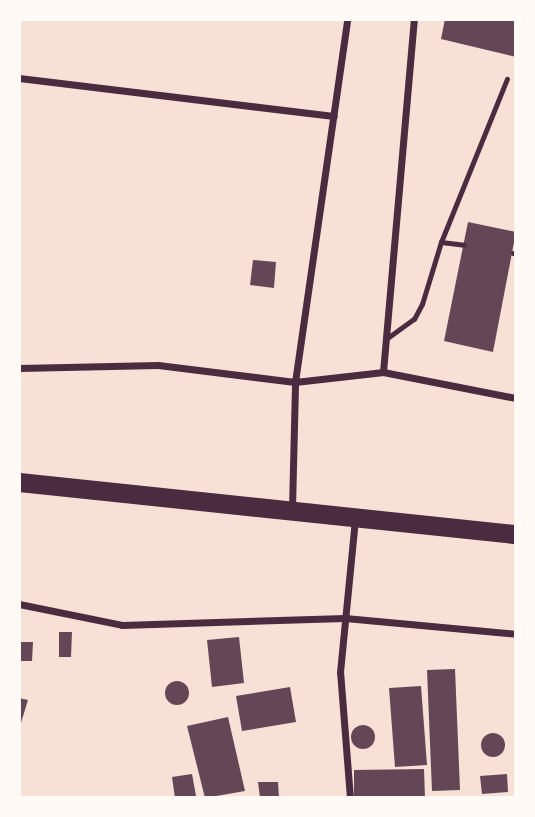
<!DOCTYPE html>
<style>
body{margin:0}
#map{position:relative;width:535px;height:817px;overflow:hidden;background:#f7e1d7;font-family:Montserrat,sans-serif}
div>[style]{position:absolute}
.building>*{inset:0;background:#644757}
.round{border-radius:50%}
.service>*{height:5px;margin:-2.5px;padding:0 2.5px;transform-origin:2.5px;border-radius:2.5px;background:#4a2c40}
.minor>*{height:7px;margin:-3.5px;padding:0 3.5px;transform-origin:3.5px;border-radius:3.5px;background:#4a2c40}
.trunk>*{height:19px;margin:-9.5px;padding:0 9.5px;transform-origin:9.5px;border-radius:9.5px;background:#4a2c40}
span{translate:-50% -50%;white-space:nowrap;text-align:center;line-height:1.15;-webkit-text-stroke:5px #fffaf5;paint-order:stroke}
.frame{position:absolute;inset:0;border:21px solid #fffaf5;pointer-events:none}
</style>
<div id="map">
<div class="building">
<i style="clip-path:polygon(445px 19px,516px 19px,516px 57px,441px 39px)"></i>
<i style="clip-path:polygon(468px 222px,516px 232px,493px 352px,444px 341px)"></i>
<i style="clip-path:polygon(253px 260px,276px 262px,274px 288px,250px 285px)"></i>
<i style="clip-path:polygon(59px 632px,72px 632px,71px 657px,59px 657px)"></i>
<i style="clip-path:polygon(239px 637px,244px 683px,212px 687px,207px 640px)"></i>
<i style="clip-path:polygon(19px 642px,33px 642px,32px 661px,19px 661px)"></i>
<i style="clip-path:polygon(455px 669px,460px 790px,432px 791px,427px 670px)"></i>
<i class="round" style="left:165px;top:681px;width:24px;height:24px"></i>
<i style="clip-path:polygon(421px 686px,427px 765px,395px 767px,389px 688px)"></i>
<i style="clip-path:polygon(290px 687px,296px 722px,242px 731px,236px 696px)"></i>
<i style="clip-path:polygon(19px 698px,28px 700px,20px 726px,19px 726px)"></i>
<i style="clip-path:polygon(228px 717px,245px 791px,205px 798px,187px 726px)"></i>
<i class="round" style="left:351px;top:725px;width:24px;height:24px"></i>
<i class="round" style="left:481px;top:733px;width:24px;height:24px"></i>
<i style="clip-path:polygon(424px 769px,425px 798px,354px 798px,354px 770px)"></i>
<i style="clip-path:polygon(192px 774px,196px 796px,175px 798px,172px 777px)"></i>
<i style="clip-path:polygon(507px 774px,508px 792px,482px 794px,480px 776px)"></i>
<i style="clip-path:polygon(258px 782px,278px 782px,279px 798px,260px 798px)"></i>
</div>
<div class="service">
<i style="left:441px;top:242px;width:23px;rotate:7deg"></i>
<i style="left:513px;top:253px;width:3px;rotate:18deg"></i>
<i style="left:386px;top:339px;width:34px;rotate:-36deg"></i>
<i style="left:414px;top:319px;width:17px;rotate:-62deg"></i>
<i style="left:422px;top:304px;width:65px;rotate:-73deg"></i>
<i style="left:441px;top:242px;width:176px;rotate:-68deg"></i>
</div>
<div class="minor">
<i style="left:19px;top:78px;width:317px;rotate:6.9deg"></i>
<i style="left:19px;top:368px;width:139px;rotate:-1.2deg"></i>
<i style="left:158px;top:365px;width:138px;rotate:7.1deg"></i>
<i style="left:295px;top:382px;width:89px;rotate:-6.5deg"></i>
<i style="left:383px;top:372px;width:136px;rotate:11.1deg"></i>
<i style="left:383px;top:372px;width:354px;rotate:-85deg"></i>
<i style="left:292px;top:508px;width:126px;rotate:-88.6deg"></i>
<i style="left:295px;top:382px;width:367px;rotate:-81.8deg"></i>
<i style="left:19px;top:604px;width:105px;rotate:11.5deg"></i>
<i style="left:122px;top:625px;width:223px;rotate:-1.8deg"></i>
<i style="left:345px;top:618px;width:172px;rotate:5.3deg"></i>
<i style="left:350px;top:798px;width:126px;rotate:-94.5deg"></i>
<i style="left:340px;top:672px;width:154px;rotate:-84.4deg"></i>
</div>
<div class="trunk">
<i style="left:19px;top:482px;width:500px;rotate:6deg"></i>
</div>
<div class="frame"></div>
</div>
